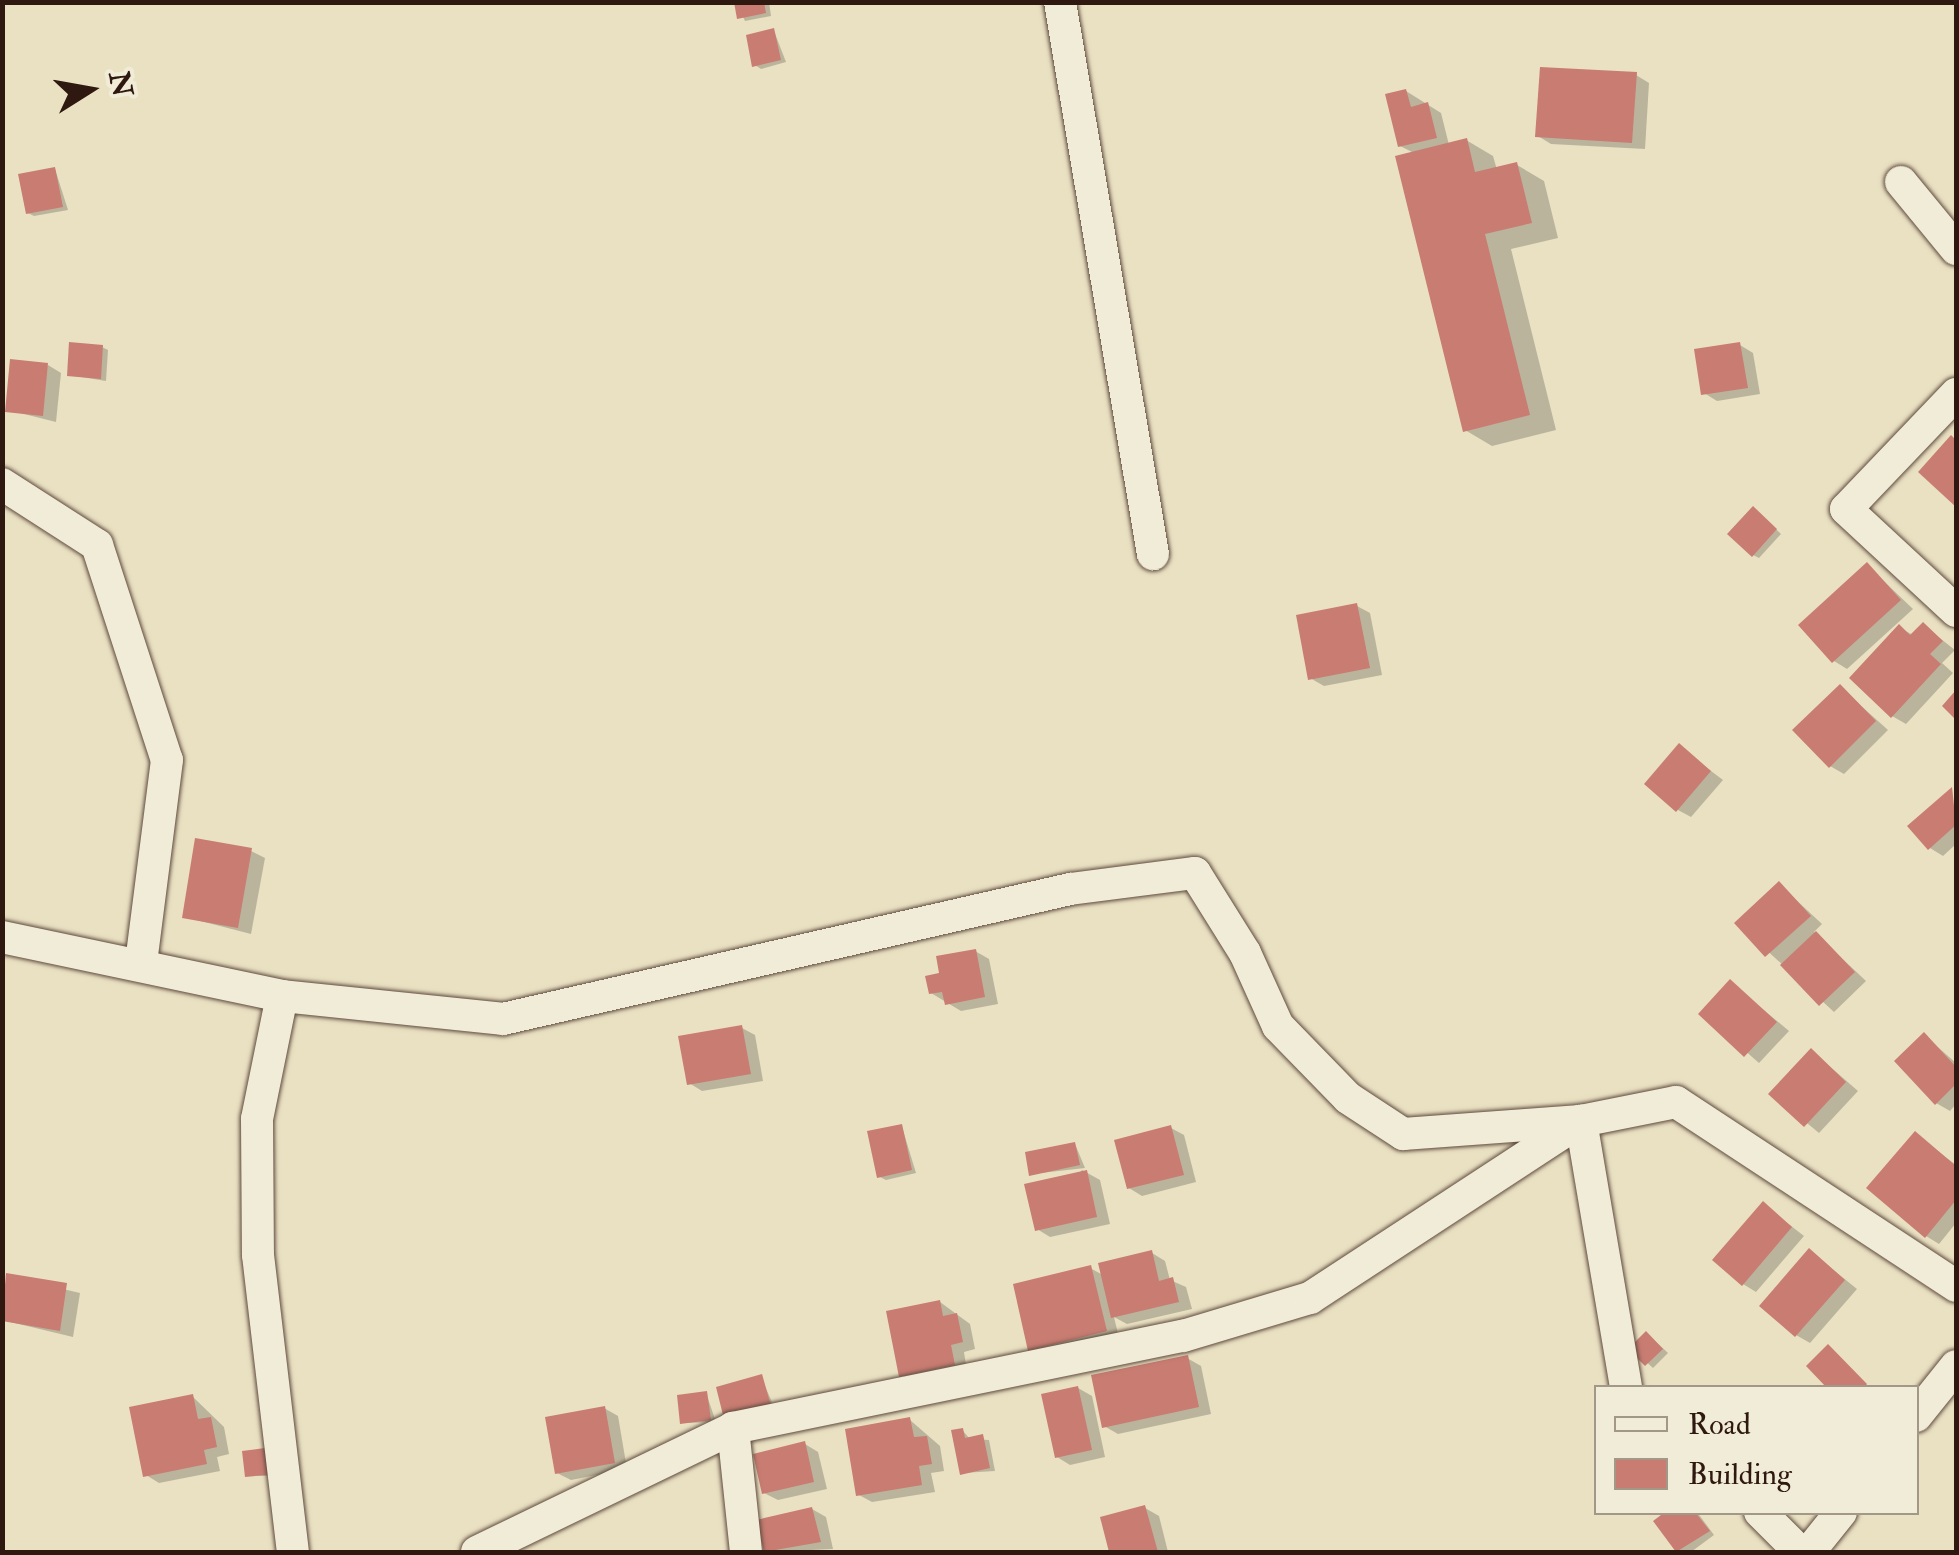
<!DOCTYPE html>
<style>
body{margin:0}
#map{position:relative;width:1959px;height:1555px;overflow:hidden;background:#eae1c3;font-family:"IM FELL Double Pica",serif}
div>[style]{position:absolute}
.shadow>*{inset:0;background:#0003}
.building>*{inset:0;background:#c87c72}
.roads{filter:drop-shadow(0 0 2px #5e4a3c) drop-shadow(0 0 2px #5e4a3c)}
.street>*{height:32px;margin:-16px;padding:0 16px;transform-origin:16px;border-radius:16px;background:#f1ecd8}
span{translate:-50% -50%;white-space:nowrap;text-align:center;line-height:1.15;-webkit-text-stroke:8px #f1ecd8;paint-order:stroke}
.frame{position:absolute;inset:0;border:5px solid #2f180f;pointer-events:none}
.legend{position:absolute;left:1594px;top:1385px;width:325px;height:130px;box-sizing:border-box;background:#f1ecd8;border:2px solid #a39788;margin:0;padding:12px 18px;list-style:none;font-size:30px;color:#2f180f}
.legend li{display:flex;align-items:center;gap:20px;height:50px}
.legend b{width:50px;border:2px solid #a39788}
.north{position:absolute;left:40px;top:40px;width:100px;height:100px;-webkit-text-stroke:8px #f1ecd8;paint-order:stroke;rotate:79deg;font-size:28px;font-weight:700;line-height:40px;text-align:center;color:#2f180f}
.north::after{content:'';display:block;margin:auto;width:35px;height:45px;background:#2f180f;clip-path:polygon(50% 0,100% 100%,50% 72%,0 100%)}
</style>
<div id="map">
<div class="shadow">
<i style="clip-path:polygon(736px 2px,769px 2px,771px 16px,745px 21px)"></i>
<i style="clip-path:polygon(774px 31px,786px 62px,761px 69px,755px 65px)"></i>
<i style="clip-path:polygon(1636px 75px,1649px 83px,1645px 149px,1551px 144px,1538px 136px)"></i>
<i style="clip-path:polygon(1406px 91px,1441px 113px,1449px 145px,1466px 140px,1493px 156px,1497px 170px,1517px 165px,1544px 181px,1558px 238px,1511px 249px,1556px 430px,1492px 446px,1465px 430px,1414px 153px,1400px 146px)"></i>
<i style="clip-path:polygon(55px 169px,68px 210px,34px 216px,28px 213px)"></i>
<i style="clip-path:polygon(1740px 345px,1753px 353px,1760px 394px,1717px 401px,1704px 393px)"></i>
<i style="clip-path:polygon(102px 347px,108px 350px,106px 381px,69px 375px)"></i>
<i style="clip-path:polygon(48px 365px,61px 373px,56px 422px,8px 410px)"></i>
<i style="clip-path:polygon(1759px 513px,1781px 534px,1759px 558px,1753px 555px)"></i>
<i style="clip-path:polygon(1867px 565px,1913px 609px,1847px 669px,1834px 661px)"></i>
<i style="clip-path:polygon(1357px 606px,1370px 613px,1382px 675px,1324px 686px,1310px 678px)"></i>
<i style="clip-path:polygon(1923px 625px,1955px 650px,1942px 663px,1953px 673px,1906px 724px,1892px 716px,1900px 628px,1913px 635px)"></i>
<i style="clip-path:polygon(1840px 687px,1888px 730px,1844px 774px,1830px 766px)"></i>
<i style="clip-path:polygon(1679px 747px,1723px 780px,1691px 817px,1678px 810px)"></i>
<i style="clip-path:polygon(1952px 790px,1956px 844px,1943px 856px,1930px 848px)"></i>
<i style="clip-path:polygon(251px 851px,265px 858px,251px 934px,185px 917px)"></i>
<i style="clip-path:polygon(1779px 884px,1822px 924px,1814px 932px,1866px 981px,1834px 1012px,1737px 923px)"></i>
<i style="clip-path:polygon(975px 951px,989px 959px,998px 1004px,961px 1011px,931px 993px,942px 975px)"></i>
<i style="clip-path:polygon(1730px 982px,1789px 1031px,1759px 1063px,1702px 1013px)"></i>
<i style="clip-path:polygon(742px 1028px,755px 1035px,763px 1081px,702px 1091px,689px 1083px)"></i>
<i style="clip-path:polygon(1924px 1035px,1956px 1063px,1956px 1104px,1950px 1111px,1936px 1103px)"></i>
<i style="clip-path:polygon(1812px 1051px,1858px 1091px,1819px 1133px,1772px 1094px)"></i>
<i style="clip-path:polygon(902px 1127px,916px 1173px,886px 1180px,880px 1177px)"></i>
<i style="clip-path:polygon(1171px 1128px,1184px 1135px,1196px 1182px,1142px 1196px,1129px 1188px)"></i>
<i style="clip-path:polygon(1915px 1134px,1956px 1165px,1956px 1223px,1939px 1244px,1926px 1236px)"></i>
<i style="clip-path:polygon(1075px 1144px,1085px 1168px,1032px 1174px)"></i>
<i style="clip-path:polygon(1082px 1170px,1100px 1180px,1110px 1224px,1050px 1237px,1037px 1229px)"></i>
<i style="clip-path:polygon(1763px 1204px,1804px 1236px,1756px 1292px,1743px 1284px)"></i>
<i style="clip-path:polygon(1810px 1251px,1857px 1289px,1810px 1343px,1796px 1335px)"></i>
<i style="clip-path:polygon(1152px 1253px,1165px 1261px,1170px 1280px,1186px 1287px,1192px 1309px,1127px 1324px,1114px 1317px,1119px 1338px,1044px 1357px,1030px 1349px,1090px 1268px,1103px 1275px)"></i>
<i style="clip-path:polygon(8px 1276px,80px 1293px,73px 1337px,2px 1320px)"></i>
<i style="clip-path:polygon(940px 1302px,970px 1324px,975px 1349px,964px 1352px,967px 1372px,915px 1383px,901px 1375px)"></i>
<i style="clip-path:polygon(1652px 1338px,1668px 1353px,1653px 1368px,1632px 1349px)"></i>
<i style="clip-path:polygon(1187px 1358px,1201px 1366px,1211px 1414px,1118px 1434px,1104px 1426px)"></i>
<i style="clip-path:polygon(761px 1377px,775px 1409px,732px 1421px)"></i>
<i style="clip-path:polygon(1078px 1388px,1092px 1396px,1105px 1457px,1070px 1465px,1057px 1457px)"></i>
<i style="clip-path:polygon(706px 1393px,716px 1422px,683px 1423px)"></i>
<i style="clip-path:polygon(192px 1396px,224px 1427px,229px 1454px,217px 1457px,220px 1471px,159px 1483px,146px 1475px)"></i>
<i style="clip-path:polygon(604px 1408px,618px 1416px,627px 1469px,571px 1480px,557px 1473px)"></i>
<i style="clip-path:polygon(910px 1420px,940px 1446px,944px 1471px,931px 1473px,935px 1492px,872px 1502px,859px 1495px)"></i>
<i style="clip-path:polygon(963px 1431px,970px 1439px,989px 1440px,995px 1471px,962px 1473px)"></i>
<i style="clip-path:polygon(805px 1444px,818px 1452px,827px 1489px,778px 1500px,764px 1493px)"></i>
<i style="clip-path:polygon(271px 1450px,280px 1476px,247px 1476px)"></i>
<i style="clip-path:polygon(1145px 1508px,1159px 1516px,1168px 1552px,1112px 1552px,1103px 1519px)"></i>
<i style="clip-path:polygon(812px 1509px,826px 1517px,833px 1549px,766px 1552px,759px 1522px)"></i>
<i style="clip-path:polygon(1669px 1512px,1697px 1512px,1714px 1535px,1691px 1552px,1679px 1552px,1657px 1522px)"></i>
</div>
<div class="building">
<i style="clip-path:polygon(734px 2px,764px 2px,766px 13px,737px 19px)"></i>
<i style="clip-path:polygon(774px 28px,781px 60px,752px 67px,746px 35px)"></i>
<i style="clip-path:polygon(1540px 67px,1637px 72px,1632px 143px,1535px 137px)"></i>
<i style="clip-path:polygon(1406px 89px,1411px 107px,1428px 102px,1437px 138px,1398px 147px,1385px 94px)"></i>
<i style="clip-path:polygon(1467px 138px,1475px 172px,1517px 162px,1532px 223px,1485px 234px,1530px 415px,1463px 432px,1395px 156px)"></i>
<i style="clip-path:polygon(55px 167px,63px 207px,26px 214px,18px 174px)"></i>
<i style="clip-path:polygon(69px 342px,103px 345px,101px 379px,67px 376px)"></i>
<i style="clip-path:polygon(1740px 342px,1748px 388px,1701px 395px,1694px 349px)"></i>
<i style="clip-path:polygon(10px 359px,48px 363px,43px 416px,5px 412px)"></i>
<i style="clip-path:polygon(1951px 435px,1956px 440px,1956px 507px,1918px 472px)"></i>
<i style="clip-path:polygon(1753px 506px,1777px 529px,1752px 557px,1727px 534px)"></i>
<i style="clip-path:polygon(1867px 562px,1901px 600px,1832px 663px,1798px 625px)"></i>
<i style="clip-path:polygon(1357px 603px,1370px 668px,1308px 680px,1296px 615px)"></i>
<i style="clip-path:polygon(1923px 622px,1943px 641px,1930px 654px,1941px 664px,1891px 718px,1849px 678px,1899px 624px,1910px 635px)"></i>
<i style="clip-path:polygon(1840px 684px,1876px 721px,1829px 768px,1792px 730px)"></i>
<i style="clip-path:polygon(1956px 690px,1956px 720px,1942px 706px)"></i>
<i style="clip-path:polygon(1679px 743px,1711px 771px,1676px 812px,1644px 784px)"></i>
<i style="clip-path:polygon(1952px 787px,1956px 825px,1928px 850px,1907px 826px)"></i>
<i style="clip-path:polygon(195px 838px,252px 848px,238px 928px,182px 918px)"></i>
<i style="clip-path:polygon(1779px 881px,1811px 916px,1765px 957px,1734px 923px)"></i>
<i style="clip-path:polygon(1816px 931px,1855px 972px,1819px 1006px,1780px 965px)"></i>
<i style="clip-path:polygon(976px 949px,985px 997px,945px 1005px,942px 992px,929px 994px,925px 976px,939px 973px,936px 956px)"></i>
<i style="clip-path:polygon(1730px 979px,1777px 1022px,1744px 1057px,1698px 1014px)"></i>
<i style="clip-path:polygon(742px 1025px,751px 1074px,687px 1085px,678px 1036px)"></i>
<i style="clip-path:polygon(1924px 1032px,1956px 1067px,1956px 1084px,1935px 1105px,1894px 1061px)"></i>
<i style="clip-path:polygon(1811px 1048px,1846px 1082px,1804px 1127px,1768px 1094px)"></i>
<i style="clip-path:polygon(902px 1124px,912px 1170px,877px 1178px,867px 1131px)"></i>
<i style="clip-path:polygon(1171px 1125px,1184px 1175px,1127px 1189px,1114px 1140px)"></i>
<i style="clip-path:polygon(1915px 1131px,1956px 1166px,1956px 1200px,1925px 1238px,1866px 1188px)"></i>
<i style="clip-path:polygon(1075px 1142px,1080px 1165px,1029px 1176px,1025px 1152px)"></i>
<i style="clip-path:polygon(1087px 1170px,1097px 1217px,1035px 1231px,1024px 1184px)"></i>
<i style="clip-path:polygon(1763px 1201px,1792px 1227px,1742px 1286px,1712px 1260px)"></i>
<i style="clip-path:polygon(1809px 1248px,1845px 1280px,1795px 1337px,1759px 1306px)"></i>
<i style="clip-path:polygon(1152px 1250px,1159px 1281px,1173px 1277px,1179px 1302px,1111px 1318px,1098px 1263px)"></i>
<i style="clip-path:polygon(1091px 1265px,1107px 1331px,1028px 1351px,1013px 1284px)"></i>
<i style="clip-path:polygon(6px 1273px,67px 1283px,60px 1331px,2px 1321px)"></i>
<i style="clip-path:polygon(940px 1300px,943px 1316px,957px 1313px,963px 1342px,951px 1345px,955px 1365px,899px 1377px,886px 1311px)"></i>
<i style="clip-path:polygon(1646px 1331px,1663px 1349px,1645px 1366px,1628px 1349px)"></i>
<i style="clip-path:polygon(1828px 1344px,1867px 1384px,1864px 1388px,1827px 1388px,1806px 1366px)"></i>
<i style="clip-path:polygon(1188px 1355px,1199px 1407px,1102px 1428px,1091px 1375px)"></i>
<i style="clip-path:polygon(762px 1374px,771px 1406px,724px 1419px,716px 1387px)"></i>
<i style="clip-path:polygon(1078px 1386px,1092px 1450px,1055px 1458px,1041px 1394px)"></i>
<i style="clip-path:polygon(707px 1391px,711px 1420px,680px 1424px,677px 1395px)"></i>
<i style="clip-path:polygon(193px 1394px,198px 1419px,211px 1417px,217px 1447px,204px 1450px,207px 1464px,143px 1477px,129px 1407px)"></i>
<i style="clip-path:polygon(605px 1406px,615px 1463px,555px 1474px,545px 1417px)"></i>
<i style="clip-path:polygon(910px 1417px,914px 1437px,927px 1436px,932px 1464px,919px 1466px,922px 1485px,856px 1496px,845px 1429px)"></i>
<i style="clip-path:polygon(963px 1428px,965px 1438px,983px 1434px,990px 1468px,960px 1475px,951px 1430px)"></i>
<i style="clip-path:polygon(805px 1441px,814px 1482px,762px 1494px,753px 1454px)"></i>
<i style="clip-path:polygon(272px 1447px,275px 1474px,245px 1477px,242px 1451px)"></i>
<i style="clip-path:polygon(1145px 1505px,1158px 1552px,1109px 1552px,1100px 1517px)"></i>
<i style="clip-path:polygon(812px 1507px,821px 1542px,764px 1552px,756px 1520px)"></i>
<i style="clip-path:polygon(1665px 1512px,1695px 1512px,1710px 1531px,1676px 1552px,1653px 1521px)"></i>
</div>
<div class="roads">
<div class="street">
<i style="left:1060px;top:2px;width:560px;rotate:80.44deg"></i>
<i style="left:1901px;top:182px;width:87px;rotate:50.6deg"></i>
<i style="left:1956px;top:394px;width:159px;rotate:133.7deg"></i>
<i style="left:1846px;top:509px;width:150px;rotate:42.8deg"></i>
<i style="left:2px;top:484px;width:113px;rotate:32.7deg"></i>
<i style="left:97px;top:545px;width:226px;rotate:72deg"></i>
<i style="left:167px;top:760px;width:204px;rotate:97.3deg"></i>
<i style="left:2px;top:937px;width:286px;rotate:11.9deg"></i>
<i style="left:282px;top:996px;width:222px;rotate:5.9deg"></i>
<i style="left:503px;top:1019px;width:582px;rotate:-12.91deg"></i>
<i style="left:1070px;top:889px;width:126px;rotate:-7.3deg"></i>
<i style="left:1195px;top:873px;width:94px;rotate:58deg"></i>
<i style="left:1245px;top:953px;width:80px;rotate:65.7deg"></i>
<i style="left:1278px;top:1026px;width:100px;rotate:45.8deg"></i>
<i style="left:1348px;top:1098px;width:66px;rotate:33.2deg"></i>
<i style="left:1403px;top:1134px;width:178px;rotate:-4.2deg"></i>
<i style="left:1581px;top:1121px;width:97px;rotate:-11.3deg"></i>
<i style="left:1676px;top:1102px;width:335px;rotate:33.3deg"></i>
<i style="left:282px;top:996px;width:126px;rotate:101.5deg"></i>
<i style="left:257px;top:1119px;width:136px;rotate:89.6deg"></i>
<i style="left:258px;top:1255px;width:299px;rotate:83.3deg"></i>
<i style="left:1916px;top:1416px;width:64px;rotate:-51.3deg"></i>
<i style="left:1760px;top:1512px;width:57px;rotate:45deg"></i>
<i style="left:477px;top:1552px;width:284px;rotate:-25.8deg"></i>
<i style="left:746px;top:1552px;width:125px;rotate:-96deg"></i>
<i style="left:733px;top:1428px;width:459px;rotate:-11.6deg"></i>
<i style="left:1183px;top:1336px;width:133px;rotate:-16.7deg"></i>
<i style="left:1310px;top:1298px;width:324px;rotate:-33.2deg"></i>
<i style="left:1581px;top:1121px;width:271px;rotate:80.4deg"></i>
<i style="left:1809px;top:1552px;width:51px;rotate:-51.3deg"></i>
</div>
</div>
<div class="frame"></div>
<ul class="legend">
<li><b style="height:12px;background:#f1ecd8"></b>Road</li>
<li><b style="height:28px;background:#c87c72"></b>Building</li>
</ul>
<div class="north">N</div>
</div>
